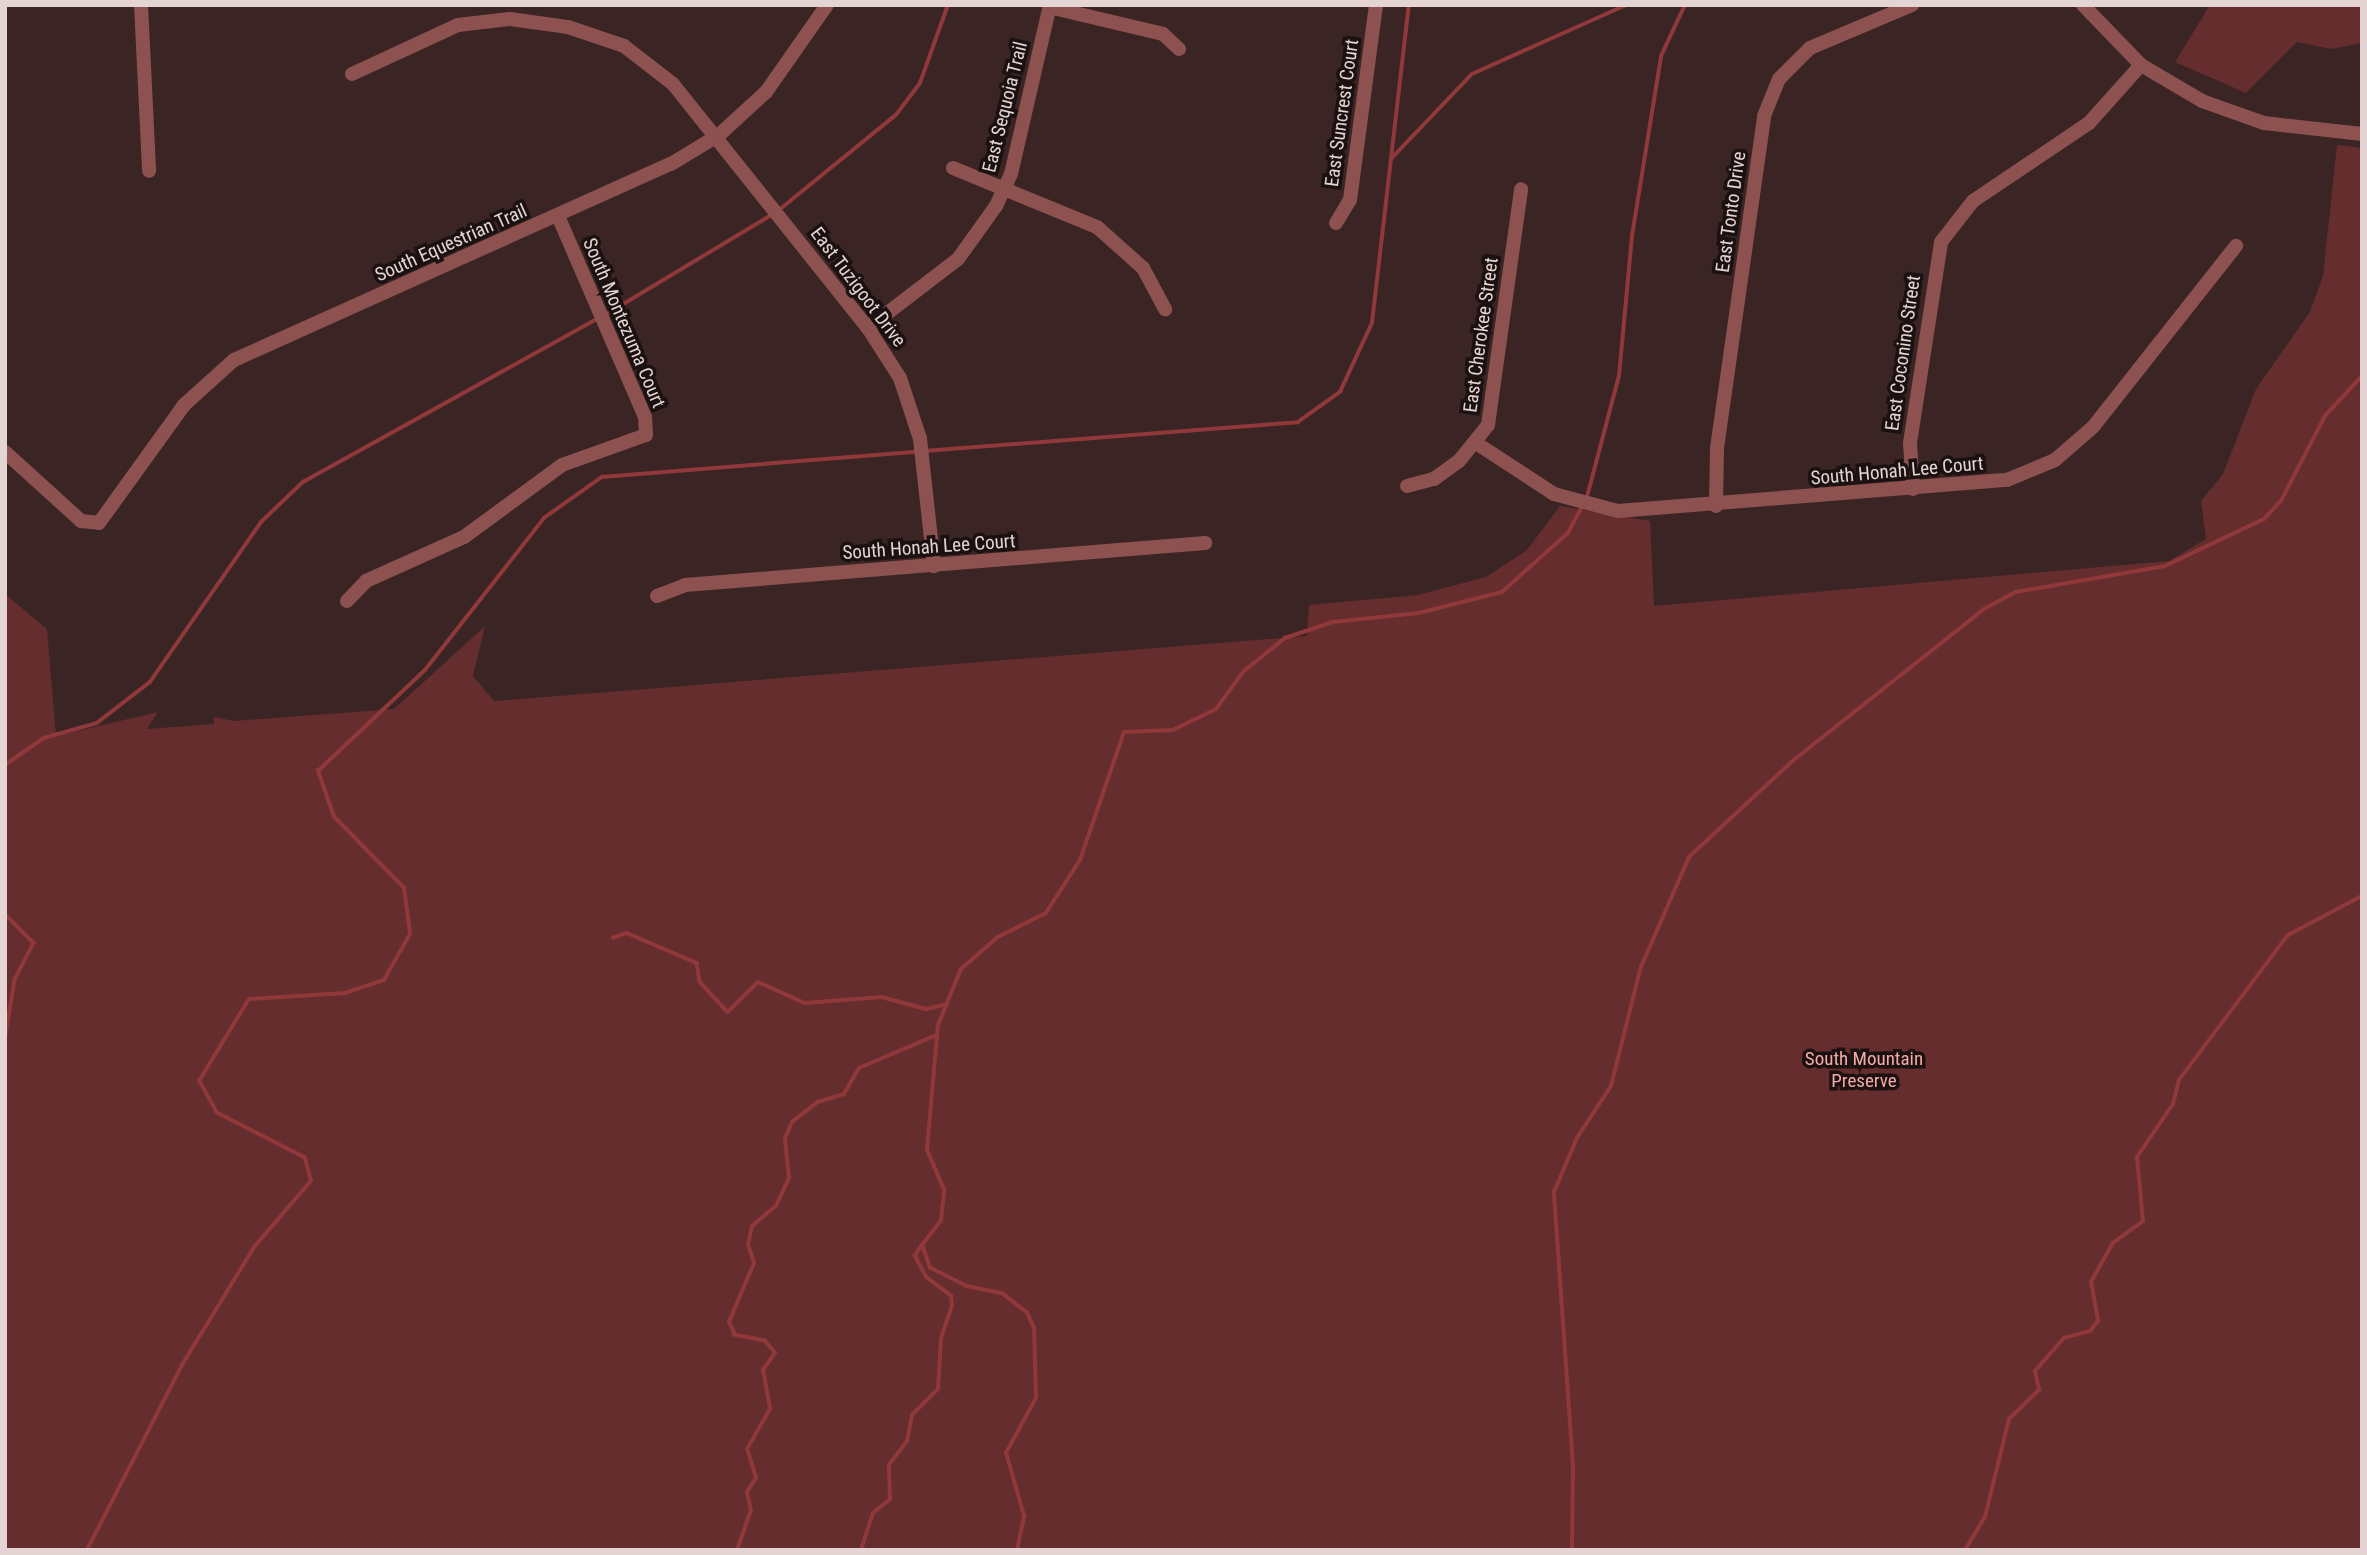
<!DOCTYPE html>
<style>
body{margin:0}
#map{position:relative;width:2367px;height:1555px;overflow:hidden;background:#3a2524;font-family:"Roboto Condensed",sans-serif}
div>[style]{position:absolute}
.green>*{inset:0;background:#652d2d}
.stream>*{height:3.5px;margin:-1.75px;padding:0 1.75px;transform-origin:1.75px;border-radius:1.75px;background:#90383a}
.minor>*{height:14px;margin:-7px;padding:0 7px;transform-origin:7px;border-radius:7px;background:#8d5250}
span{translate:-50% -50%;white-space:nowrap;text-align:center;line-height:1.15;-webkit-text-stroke:7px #1a1110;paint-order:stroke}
.street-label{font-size:19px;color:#e4d5d4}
.park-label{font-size:19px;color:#f6aaa7}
.frame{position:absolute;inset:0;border:7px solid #e4d5d4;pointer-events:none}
</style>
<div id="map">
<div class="green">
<i style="clip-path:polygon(2210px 5px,2362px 5px,2362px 43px,2331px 49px,2297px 42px,2246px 93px,2175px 62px)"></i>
<i style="clip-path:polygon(2337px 145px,2362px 148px,2362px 1550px,5px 1550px,5px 594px,47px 629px,56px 736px,158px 712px,147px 729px,214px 724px,214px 717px,234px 721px,394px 709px,485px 626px,473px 676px,494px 701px,1307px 636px,1309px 605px,1418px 595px,1486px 577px,1527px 550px,1560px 506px,1650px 521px,1654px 606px,2169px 561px,2206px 539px,2201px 501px,2223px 474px,2256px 389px,2310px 312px,2323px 276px)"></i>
</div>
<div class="stream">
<i style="left:1391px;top:159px;width:117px;rotate:-46.4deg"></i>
<i style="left:1472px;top:74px;width:169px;rotate:-24.1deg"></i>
<i style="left:779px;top:210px;width:151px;rotate:-39.1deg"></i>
<i style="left:896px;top:115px;width:40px;rotate:-53deg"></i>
<i style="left:920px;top:83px;width:83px;rotate:-70.3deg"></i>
<i style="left:605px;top:315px;width:196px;rotate:-31deg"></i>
<i style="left:924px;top:451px;width:375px;rotate:-4.4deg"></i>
<i style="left:1298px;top:422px;width:52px;rotate:-35.5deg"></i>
<i style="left:1340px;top:392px;width:76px;rotate:-65.1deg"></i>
<i style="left:1372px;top:323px;width:320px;rotate:-83.4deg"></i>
<i style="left:1587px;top:497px;width:125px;rotate:-75.2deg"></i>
<i style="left:1619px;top:376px;width:141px;rotate:-84.7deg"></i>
<i style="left:1632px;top:236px;width:182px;rotate:-80.8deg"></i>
<i style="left:1661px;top:56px;width:56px;rotate:-64.8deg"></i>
<i style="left:5px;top:765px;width:47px;rotate:-34.7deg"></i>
<i style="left:44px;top:738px;width:55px;rotate:-15.8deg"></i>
<i style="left:97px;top:723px;width:67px;rotate:-37.7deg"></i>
<i style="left:150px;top:682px;width:195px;rotate:-55.2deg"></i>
<i style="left:261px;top:522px;width:58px;rotate:-43.6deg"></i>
<i style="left:303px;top:482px;width:338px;rotate:-29deg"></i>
<i style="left:5px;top:914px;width:41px;rotate:45deg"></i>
<i style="left:34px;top:943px;width:42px;rotate:117.2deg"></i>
<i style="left:15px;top:980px;width:62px;rotate:99.3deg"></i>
<i style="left:613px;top:938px;width:15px;rotate:-20deg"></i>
<i style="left:627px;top:933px;width:76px;rotate:23.2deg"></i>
<i style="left:697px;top:963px;width:19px;rotate:81deg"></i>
<i style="left:700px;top:982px;width:41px;rotate:47deg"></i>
<i style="left:728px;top:1012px;width:42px;rotate:-45deg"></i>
<i style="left:758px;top:982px;width:51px;rotate:24.1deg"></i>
<i style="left:805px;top:1003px;width:77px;rotate:-4.5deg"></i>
<i style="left:882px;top:997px;width:46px;rotate:15.3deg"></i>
<i style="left:926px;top:1009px;width:22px;rotate:-13deg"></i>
<i style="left:87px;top:1550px;width:208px;rotate:-62.8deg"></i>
<i style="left:182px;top:1365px;width:140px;rotate:-58.5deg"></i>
<i style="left:255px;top:1246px;width:86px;rotate:-49.3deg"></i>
<i style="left:311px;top:1181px;width:24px;rotate:-105deg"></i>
<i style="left:305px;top:1158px;width:99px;rotate:-152.9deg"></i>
<i style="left:217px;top:1113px;width:37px;rotate:-119deg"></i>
<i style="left:199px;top:1081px;width:96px;rotate:-58.6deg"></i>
<i style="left:249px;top:999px;width:96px;rotate:-3.6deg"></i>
<i style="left:345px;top:993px;width:41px;rotate:-18.4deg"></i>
<i style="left:384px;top:980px;width:53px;rotate:-60.5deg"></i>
<i style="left:410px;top:934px;width:46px;rotate:-97.4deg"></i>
<i style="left:404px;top:888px;width:100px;rotate:-134.6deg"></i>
<i style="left:334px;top:817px;width:49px;rotate:-109.2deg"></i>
<i style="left:318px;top:771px;width:147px;rotate:-43.3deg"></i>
<i style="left:425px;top:670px;width:193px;rotate:-51.9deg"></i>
<i style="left:544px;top:518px;width:71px;rotate:-35.3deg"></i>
<i style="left:602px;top:477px;width:315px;rotate:-4.6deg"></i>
<i style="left:737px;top:1550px;width:42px;rotate:-70.7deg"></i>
<i style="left:751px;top:1510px;width:18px;rotate:-103deg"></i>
<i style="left:747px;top:1492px;width:17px;rotate:-57deg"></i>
<i style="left:756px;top:1478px;width:30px;rotate:-107deg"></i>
<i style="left:747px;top:1449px;width:46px;rotate:-60.1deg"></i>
<i style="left:770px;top:1409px;width:40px;rotate:-100deg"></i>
<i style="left:763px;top:1370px;width:21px;rotate:-55deg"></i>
<i style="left:775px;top:1353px;width:16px;rotate:-130deg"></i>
<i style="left:765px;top:1341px;width:31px;rotate:-169deg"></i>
<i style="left:735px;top:1335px;width:14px;rotate:-115deg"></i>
<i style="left:729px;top:1322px;width:64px;rotate:-67deg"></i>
<i style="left:754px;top:1263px;width:19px;rotate:-108deg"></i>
<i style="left:748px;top:1245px;width:19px;rotate:-78deg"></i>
<i style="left:752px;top:1226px;width:31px;rotate:-40deg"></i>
<i style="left:776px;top:1206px;width:31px;rotate:-65deg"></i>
<i style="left:789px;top:1178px;width:39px;rotate:-96deg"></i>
<i style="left:785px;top:1139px;width:18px;rotate:-68deg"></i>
<i style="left:792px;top:1122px;width:33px;rotate:-38deg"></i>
<i style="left:818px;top:1102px;width:27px;rotate:-17deg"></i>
<i style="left:844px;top:1094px;width:30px;rotate:-60deg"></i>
<i style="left:859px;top:1068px;width:85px;rotate:-22.9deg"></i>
<i style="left:861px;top:1550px;width:39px;rotate:-72deg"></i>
<i style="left:873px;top:1513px;width:22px;rotate:-39deg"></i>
<i style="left:890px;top:1499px;width:34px;rotate:-92deg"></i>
<i style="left:889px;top:1465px;width:30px;rotate:-53deg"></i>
<i style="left:907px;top:1441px;width:26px;rotate:-79deg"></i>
<i style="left:912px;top:1415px;width:37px;rotate:-45deg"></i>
<i style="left:938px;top:1389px;width:51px;rotate:-86.6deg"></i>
<i style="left:941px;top:1338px;width:34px;rotate:-71deg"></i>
<i style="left:952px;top:1306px;width:10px;rotate:-96deg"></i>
<i style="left:951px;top:1296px;width:31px;rotate:-143deg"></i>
<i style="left:926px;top:1277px;width:24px;rotate:-118deg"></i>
<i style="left:915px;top:1256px;width:12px;rotate:-59deg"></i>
<i style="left:1017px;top:1550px;width:35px;rotate:-78deg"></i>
<i style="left:1024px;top:1516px;width:66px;rotate:-105.9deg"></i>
<i style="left:1006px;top:1453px;width:63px;rotate:-61.4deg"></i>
<i style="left:1036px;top:1398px;width:70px;rotate:-91.6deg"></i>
<i style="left:1034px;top:1328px;width:17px;rotate:-115deg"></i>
<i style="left:1027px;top:1313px;width:31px;rotate:-142deg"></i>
<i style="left:1003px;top:1294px;width:38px;rotate:-168deg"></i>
<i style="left:966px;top:1286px;width:40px;rotate:-153.4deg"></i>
<i style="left:930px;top:1268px;width:24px;rotate:-109deg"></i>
<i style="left:922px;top:1245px;width:31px;rotate:-52deg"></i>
<i style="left:941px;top:1221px;width:31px;rotate:-84deg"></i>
<i style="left:944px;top:1190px;width:43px;rotate:-113deg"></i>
<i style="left:927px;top:1150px;width:125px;rotate:-85deg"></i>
<i style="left:938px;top:1025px;width:61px;rotate:-67.7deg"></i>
<i style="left:961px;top:969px;width:49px;rotate:-40.9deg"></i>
<i style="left:998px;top:937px;width:54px;rotate:-26.6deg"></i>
<i style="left:1046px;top:913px;width:63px;rotate:-57.3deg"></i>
<i style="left:1080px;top:860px;width:135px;rotate:-71deg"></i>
<i style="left:1124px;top:732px;width:49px;rotate:-2.3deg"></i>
<i style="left:1173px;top:730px;width:48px;rotate:-26deg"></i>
<i style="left:1216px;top:709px;width:47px;rotate:-53.6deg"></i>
<i style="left:1244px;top:671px;width:53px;rotate:-38.8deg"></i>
<i style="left:1285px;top:638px;width:51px;rotate:-18.4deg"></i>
<i style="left:1333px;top:622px;width:86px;rotate:-6deg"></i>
<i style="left:1419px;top:613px;width:86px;rotate:-14.2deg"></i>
<i style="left:1502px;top:592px;width:89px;rotate:-41.8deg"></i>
<i style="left:1568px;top:533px;width:30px;rotate:-62deg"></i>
<i style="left:1572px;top:1550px;width:84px;rotate:-89.3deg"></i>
<i style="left:1573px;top:1466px;width:275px;rotate:-94deg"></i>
<i style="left:1554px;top:1192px;width:59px;rotate:-66.9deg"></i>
<i style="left:1577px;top:1138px;width:62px;rotate:-56.8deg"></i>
<i style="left:1611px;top:1086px;width:123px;rotate:-75.9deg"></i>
<i style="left:1641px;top:967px;width:120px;rotate:-66.4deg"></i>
<i style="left:1689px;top:857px;width:144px;rotate:-42.8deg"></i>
<i style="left:1795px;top:759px;width:241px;rotate:-38.4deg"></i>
<i style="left:1984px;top:609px;width:36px;rotate:-28deg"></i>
<i style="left:2016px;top:592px;width:151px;rotate:-9.9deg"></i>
<i style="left:2165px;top:566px;width:110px;rotate:-25.4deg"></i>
<i style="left:2264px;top:519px;width:25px;rotate:-47deg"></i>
<i style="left:2281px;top:501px;width:96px;rotate:-62.6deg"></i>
<i style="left:2325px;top:416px;width:54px;rotate:-47.2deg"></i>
<i style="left:1965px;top:1550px;width:39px;rotate:-59deg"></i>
<i style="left:1985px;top:1517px;width:101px;rotate:-76.2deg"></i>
<i style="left:2009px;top:1419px;width:42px;rotate:-44deg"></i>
<i style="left:2039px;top:1390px;width:19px;rotate:-102deg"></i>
<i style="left:2035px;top:1371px;width:44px;rotate:-48.7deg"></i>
<i style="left:2064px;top:1338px;width:27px;rotate:-15deg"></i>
<i style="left:2090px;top:1331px;width:13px;rotate:-51deg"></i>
<i style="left:2098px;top:1321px;width:40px;rotate:-100deg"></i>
<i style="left:2091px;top:1282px;width:45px;rotate:-60.6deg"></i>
<i style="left:2113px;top:1243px;width:37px;rotate:-36deg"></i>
<i style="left:2143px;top:1221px;width:64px;rotate:-95.4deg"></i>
<i style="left:2137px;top:1157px;width:64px;rotate:-55.8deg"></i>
<i style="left:2173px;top:1104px;width:25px;rotate:-76deg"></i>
<i style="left:2179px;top:1080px;width:181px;rotate:-53.1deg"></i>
<i style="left:2288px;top:935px;width:84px;rotate:-27.8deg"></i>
</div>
<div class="minor">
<i style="left:141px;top:5px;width:166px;rotate:87.2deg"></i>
<i style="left:2083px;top:5px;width:83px;rotate:46deg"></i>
<i style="left:2141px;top:65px;width:71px;rotate:30.5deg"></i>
<i style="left:2202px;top:101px;width:66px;rotate:19.5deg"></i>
<i style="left:2264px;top:123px;width:99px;rotate:6.4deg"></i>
<i style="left:1049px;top:7px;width:117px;rotate:13.3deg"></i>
<i style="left:1163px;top:34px;width:22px;rotate:43deg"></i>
<i style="left:352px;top:74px;width:117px;rotate:-24.8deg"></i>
<i style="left:458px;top:25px;width:52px;rotate:-6.6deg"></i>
<i style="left:510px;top:19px;width:59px;rotate:7.9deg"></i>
<i style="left:568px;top:27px;width:59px;rotate:18.7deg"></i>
<i style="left:624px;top:46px;width:62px;rotate:37.8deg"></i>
<i style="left:673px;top:84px;width:312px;rotate:51.4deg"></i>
<i style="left:868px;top:328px;width:59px;rotate:57.4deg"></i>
<i style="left:900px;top:378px;width:64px;rotate:71.8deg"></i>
<i style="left:920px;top:439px;width:128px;rotate:83.7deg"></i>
<i style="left:953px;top:168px;width:156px;rotate:22.3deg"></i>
<i style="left:1097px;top:227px;width:62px;rotate:41.7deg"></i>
<i style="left:1143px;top:268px;width:47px;rotate:61.8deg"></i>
<i style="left:1336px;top:223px;width:27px;rotate:-59deg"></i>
<i style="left:1350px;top:200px;width:197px;rotate:-82.4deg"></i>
<i style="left:868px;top:328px;width:113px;rotate:-37.5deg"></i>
<i style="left:958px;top:259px;width:65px;rotate:-54.4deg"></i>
<i style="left:996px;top:206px;width:35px;rotate:-65deg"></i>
<i style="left:1011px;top:174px;width:173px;rotate:-77deg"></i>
<i style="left:1476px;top:443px;width:93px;rotate:33.2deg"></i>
<i style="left:1554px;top:494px;width:66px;rotate:14.9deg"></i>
<i style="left:1618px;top:511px;width:390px;rotate:-4.6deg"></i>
<i style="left:2007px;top:480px;width:52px;rotate:-22.6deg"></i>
<i style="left:2055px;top:460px;width:50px;rotate:-41deg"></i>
<i style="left:2093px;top:427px;width:231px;rotate:-51.7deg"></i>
<i style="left:5px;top:452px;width:103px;rotate:42.2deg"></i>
<i style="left:81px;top:521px;width:18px;rotate:6deg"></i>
<i style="left:99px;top:523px;width:145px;rotate:-54.2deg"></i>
<i style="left:184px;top:405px;width:67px;rotate:-42deg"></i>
<i style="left:234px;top:360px;width:479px;rotate:-24.2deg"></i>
<i style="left:671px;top:164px;width:56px;rotate:-31.1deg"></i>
<i style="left:719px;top:135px;width:64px;rotate:-42.5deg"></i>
<i style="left:766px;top:92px;width:106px;rotate:-55deg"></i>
<i style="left:1407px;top:486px;width:28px;rotate:-15deg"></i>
<i style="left:1434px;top:479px;width:31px;rotate:-36deg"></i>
<i style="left:1459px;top:461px;width:46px;rotate:-51.1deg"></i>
<i style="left:1488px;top:425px;width:238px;rotate:-82deg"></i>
<i style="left:1913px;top:489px;width:46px;rotate:-93.7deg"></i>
<i style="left:1910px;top:443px;width:203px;rotate:-81.2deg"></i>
<i style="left:1941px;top:242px;width:52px;rotate:-52deg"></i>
<i style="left:1973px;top:201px;width:140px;rotate:-33.9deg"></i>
<i style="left:2089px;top:123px;width:78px;rotate:-48.1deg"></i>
<i style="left:1716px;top:506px;width:58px;rotate:-89deg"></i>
<i style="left:1717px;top:448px;width:335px;rotate:-81.9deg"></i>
<i style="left:1764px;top:116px;width:40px;rotate:-68deg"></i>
<i style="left:1779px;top:79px;width:44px;rotate:-45deg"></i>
<i style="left:1810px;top:48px;width:111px;rotate:-22.9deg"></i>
<i style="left:657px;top:596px;width:30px;rotate:-21deg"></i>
<i style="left:685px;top:585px;width:522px;rotate:-4.62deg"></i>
<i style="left:347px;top:601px;width:28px;rotate:-46deg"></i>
<i style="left:366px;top:581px;width:107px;rotate:-24.2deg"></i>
<i style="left:464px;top:537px;width:122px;rotate:-36.3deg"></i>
<i style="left:562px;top:465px;width:89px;rotate:-19.7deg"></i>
<i style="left:646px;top:435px;width:18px;rotate:-93deg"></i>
<i style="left:645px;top:417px;width:219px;rotate:-113.4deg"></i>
</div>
<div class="street-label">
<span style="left:1005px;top:107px;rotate:-76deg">East Sequoia Trail</span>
<span style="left:1342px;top:113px;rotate:-82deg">East Suncrest Court</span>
<span style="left:1731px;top:212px;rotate:-82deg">East Tonto Drive</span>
<span style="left:451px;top:243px;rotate:-24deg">South Equestrian Trail</span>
<span style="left:858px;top:287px;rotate:53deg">East Tuzigoot Drive</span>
<span style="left:624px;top:323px;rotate:67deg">South Montezuma Court</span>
<span style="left:1481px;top:335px;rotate:-82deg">East Cherokee Street</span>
<span style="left:1903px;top:353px;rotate:-82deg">East Coconino Street</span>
<span style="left:1897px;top:471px;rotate:-5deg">South Honah Lee Court</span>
<span style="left:929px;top:547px;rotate:-4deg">South Honah Lee Court</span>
</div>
<div class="park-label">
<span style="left:1864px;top:1070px">South Mountain<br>Preserve</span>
</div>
<div class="frame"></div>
</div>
